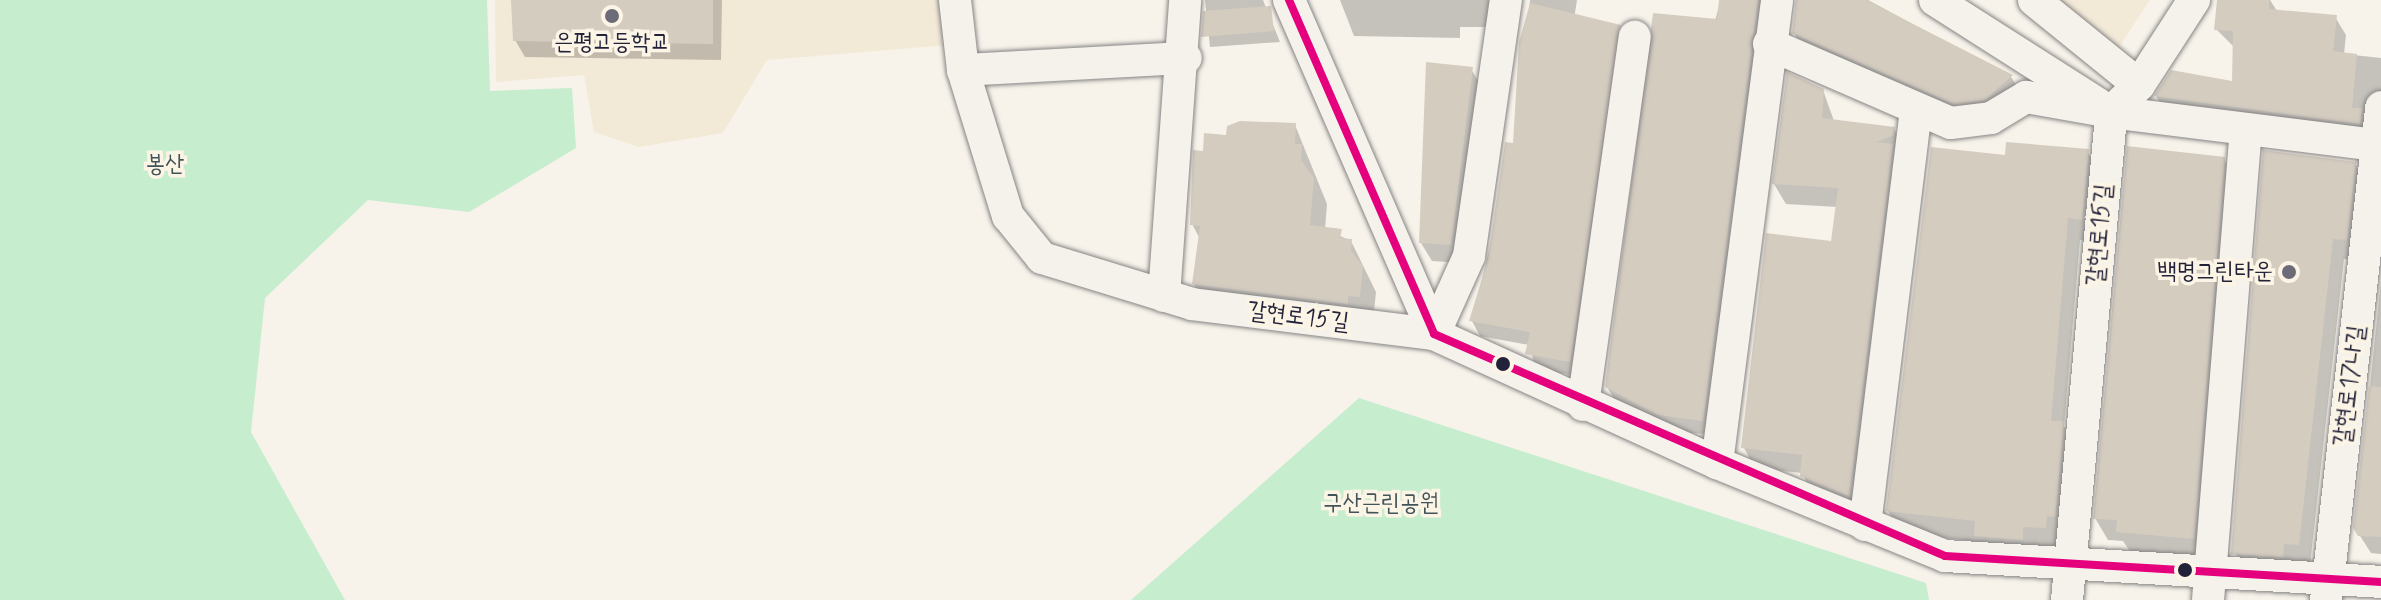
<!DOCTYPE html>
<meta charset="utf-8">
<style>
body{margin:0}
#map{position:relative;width:2381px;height:600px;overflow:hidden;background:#f7f3ea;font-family:Mynerve,"Poor Story",sans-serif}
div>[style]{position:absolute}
.built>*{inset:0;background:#f3e9d7}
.green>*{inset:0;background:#c6edce}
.shadow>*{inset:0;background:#0003}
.building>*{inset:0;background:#d5ccc0}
.roads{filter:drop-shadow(0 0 2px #868485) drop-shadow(0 0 2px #868485)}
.minor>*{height:32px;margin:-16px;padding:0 16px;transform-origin:16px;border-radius:16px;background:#f5f2ec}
.bus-1>*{height:8px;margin:-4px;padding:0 4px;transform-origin:4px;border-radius:4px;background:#e5007d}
.dots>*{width:22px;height:22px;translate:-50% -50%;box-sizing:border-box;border:4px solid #fcf5e5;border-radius:50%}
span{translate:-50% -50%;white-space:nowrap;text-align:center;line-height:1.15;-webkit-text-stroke:7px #fcf5e5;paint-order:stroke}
.poi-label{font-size:24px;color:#22223b}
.right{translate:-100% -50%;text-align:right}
.park-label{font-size:24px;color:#41545a}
.street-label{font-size:24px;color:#22223b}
</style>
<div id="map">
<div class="built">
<i style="clip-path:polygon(495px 0,944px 0,948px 45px,767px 60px,723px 133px,639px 147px,594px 132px,584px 75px,496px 82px)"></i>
<i style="clip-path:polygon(2050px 0,2150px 0,2117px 50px)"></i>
</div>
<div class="green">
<i style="clip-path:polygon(0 0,487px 0,490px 91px,572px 88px,576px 148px,469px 212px,368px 200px,265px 298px,251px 432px,345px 600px,0 600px)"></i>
<i style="clip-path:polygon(1359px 398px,1926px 583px,1929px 600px,1131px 600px)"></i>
</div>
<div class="shadow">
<i style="clip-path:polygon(513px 0,722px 0,721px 60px,525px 57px,515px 40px)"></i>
<i style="clip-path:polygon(1263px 0,1280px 42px,1210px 47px,1205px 0)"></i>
<i style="clip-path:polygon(1340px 0,1489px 0,1488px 27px,1460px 27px,1460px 38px,1354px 36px)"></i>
<i style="clip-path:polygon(1530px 0,1577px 0,1574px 19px,1619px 26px,1628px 42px,1578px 376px,1536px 369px,1529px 345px,1480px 336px,1472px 321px,1514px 145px)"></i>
<i style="clip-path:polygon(1721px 0,1778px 0,1711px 435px,1668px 430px,1616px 402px,1607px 387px)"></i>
<i style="clip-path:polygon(1796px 0,1868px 0,2011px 77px,2020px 91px,1964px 118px,1803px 48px,1794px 33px)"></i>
<i style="clip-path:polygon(2219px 0,2270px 0,2277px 11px,2335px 17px,2346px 35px,2344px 54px,2381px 58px,2381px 112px,2370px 141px,2167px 114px,2156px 96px,2172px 72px,2234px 83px,2235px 48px,2216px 29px)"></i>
<i style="clip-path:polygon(1471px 69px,1482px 87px,1461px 263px,1432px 261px,1421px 243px)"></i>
<i style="clip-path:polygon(1823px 90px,1834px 121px,1894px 129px,1905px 149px,1860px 515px,1814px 496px,1802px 473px,1755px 468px,1744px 448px,1833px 243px,1838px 207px,1786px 204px,1774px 184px)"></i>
<i style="clip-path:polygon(1295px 125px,1327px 204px,1325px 229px,1351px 241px,1376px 292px,1373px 321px,1208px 308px,1194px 284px,1200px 239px,1192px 224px,1205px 153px,1228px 137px)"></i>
<i style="clip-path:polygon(2087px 151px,2100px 173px,2094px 241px,2080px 240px,2064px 426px,2075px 445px,2057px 549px,1988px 558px,1979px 542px,1901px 533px,1888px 511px,2007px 157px)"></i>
<i style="clip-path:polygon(2224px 159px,2236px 180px,2205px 560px,2131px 553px,2123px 541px,2108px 540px,2095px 518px)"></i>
<i style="clip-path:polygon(2355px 163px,2366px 184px,2358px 260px,2344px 259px,2310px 565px,2248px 574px,2236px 554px)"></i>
<i style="clip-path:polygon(2381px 281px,2381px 554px,2371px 553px,2355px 528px)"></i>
</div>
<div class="building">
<i style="clip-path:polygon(511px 0,713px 0,713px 44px,513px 41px)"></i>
<i style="clip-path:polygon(1719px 0,1758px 0,1703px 421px,1658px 415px,1605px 387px,1653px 13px,1717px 19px)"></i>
<i style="clip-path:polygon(1796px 0,1866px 0,2013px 75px,1985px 100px,1954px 104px,1792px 33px)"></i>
<i style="clip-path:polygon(2217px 0,2269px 0,2269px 9px,2337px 15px,2333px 51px,2357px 54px,2352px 108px,2362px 108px,2360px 124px,2154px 96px,2171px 70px,2232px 81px,2233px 31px,2214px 30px)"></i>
<i style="clip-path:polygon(1530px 3px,1621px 25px,1570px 362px,1525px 354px,1530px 332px,1469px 321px,1488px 259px,1505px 142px,1513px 143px,1519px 42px)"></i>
<i style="clip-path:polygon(1271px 6px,1274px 31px,1201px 37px,1203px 11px)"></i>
<i style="clip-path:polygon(1426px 62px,1473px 67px,1451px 245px,1419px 243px)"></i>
<i style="clip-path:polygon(1787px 72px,1824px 89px,1822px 118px,1895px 127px,1894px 135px,1876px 142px,1893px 144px,1849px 496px,1800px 476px,1802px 455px,1741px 448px,1766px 233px,1831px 241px,1838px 188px,1772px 184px)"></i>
<i style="clip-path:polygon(1240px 121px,1296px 123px,1295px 144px,1302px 144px,1301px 160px,1314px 178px,1310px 225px,1342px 229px,1340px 238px,1352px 239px,1351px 251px,1363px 266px,1360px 297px,1348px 296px,1348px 304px,1192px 284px,1200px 226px,1190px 225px,1193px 150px,1203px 151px,1204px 133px,1226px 135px,1227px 126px)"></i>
<i style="clip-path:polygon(2006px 142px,2089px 149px,2082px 220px,2068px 218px,2051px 421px,2064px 421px,2055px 517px,2047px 516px,2046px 528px,2023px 527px,2023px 540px,1974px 536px,1975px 521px,1886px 511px,1931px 147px,2005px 155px)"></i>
<i style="clip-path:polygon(2127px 146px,2225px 157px,2194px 539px,2116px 532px,2117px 520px,2093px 519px)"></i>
<i style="clip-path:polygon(2263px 150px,2356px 162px,2347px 240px,2333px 239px,2299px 545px,2284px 544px,2283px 557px,2231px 554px)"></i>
<i style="clip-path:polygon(2369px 386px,2381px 387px,2381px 537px,2358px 536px,2353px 528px)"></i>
</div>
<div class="roads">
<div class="minor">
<i style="left:955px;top:0;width:70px;rotate:83.5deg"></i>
<i style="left:963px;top:70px;width:153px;rotate:72.9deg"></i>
<i style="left:1008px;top:216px;width:54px;rotate:51deg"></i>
<i style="left:1042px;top:258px;width:157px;rotate:17deg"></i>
<i style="left:1192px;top:304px;width:244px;rotate:7.1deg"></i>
<i style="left:1434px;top:334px;width:85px;rotate:-65.8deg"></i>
<i style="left:1469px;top:256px;width:259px;rotate:-81.8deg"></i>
<i style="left:1289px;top:0;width:364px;rotate:66.5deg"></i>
<i style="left:1434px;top:334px;width:311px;rotate:24.5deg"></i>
<i style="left:1717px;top:463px;width:246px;rotate:22.2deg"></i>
<i style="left:1945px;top:556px;width:437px;rotate:3.4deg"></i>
<i style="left:1935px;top:0;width:193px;rotate:32.5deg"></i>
<i style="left:2034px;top:0;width:135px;rotate:39deg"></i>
<i style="left:2194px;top:0;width:101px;rotate:122.9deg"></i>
<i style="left:2139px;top:85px;width:39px;rotate:136deg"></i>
<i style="left:2111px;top:112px;width:268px;rotate:7.1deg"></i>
<i style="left:1769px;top:44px;width:198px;rotate:23.5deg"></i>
<i style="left:1951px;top:123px;width:40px;rotate:-7.1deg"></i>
<i style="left:1991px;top:118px;width:41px;rotate:-31deg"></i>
<i style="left:2026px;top:97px;width:86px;rotate:10deg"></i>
<i style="left:963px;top:70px;width:223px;rotate:-3.1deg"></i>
<i style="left:1164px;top:296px;width:297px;rotate:-85.9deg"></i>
<i style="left:1583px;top:405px;width:372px;rotate:-82deg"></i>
<i style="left:1717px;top:463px;width:467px;rotate:-82.6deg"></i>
<i style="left:1865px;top:525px;width:418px;rotate:-83deg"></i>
<i style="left:2067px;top:600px;width:490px;rotate:-84.8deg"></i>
<i style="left:2208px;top:600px;width:472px;rotate:-85.4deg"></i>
<i style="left:2326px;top:600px;width:496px;rotate:-83.6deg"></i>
</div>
</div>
<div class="bus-1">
<i style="left:1289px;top:0;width:364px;rotate:66.5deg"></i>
<i style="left:1434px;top:334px;width:557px;rotate:23.48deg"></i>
<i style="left:1945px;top:556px;width:437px;rotate:3.4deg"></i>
</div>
<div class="dots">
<i style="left:612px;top:16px;background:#6d6b78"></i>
<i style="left:2289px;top:272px;background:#6d6b78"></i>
<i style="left:1503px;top:364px;background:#22223b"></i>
<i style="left:2185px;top:570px;background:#22223b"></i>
</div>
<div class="poi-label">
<span style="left:612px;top:43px">은평고등학교</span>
<span class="right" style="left:2273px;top:272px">백명그린타운</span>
</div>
<div class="park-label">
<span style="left:165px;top:165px">봉산</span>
<span style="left:1381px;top:504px">구산근린공원</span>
</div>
<div class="street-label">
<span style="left:2100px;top:235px;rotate:-85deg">갈현로15길</span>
<span style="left:1298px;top:317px;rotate:7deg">갈현로15길</span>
<span style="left:2350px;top:386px;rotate:-83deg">갈현로17나길</span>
</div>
</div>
